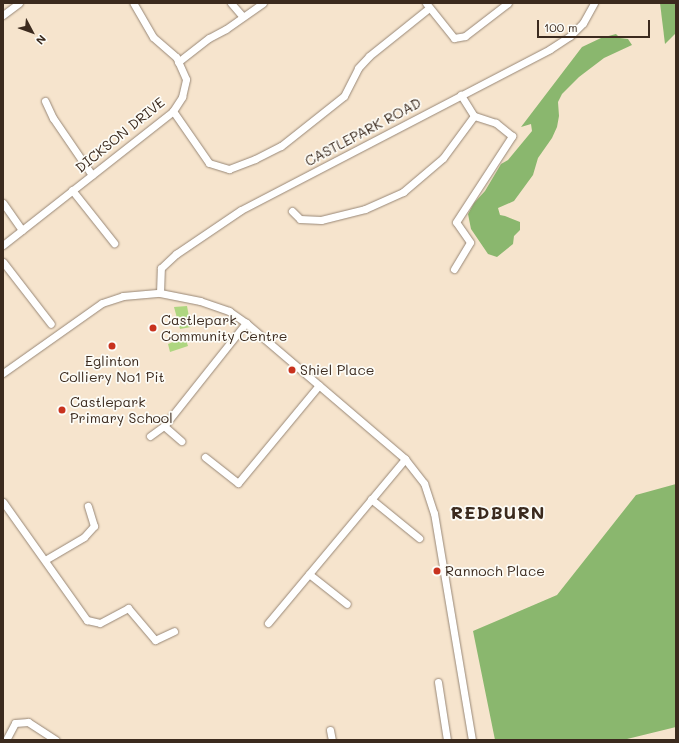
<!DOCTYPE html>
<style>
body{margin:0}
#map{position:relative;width:679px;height:743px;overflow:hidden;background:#f6e4cd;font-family:Mali,sans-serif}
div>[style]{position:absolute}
.green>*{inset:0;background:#aed680}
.forest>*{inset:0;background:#8ab76e}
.roads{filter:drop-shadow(0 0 1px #988776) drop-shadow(0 0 1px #988776)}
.street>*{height:7px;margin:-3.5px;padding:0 3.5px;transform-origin:3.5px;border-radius:3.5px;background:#fff}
.dots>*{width:11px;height:11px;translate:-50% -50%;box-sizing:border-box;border:2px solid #fdfcf7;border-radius:50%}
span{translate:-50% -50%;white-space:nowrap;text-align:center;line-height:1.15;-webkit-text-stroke:3.5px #fdfcf7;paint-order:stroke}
.street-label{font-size:14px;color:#3b2a1e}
.poi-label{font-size:14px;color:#3b2a1e}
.left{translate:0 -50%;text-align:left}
.district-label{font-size:18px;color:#3b2a1e;font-weight:700;letter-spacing:1px}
.frame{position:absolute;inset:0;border:4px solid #3b2a1e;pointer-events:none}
.north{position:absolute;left:12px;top:12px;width:40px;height:40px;-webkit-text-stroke:3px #fdfcf7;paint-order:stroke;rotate:131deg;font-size:11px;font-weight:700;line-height:16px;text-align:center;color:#3b2a1e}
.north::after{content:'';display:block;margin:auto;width:14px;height:18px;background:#3b2a1e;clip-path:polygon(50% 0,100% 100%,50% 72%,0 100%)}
.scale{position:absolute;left:537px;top:20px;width:113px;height:18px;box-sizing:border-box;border:2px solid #3b2a1e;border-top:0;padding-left:5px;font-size:12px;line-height:14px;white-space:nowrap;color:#3b2a1e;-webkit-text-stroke:3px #fdfcf7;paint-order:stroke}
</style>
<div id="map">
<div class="green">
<i style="clip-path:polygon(187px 306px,191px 327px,180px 329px,174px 307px)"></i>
<i style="clip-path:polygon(185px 337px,188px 346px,170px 352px,168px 344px)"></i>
</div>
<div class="forest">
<i style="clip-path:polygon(660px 3px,676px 3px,676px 33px,665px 44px)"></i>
<i style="clip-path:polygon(616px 34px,620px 38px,628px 39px,632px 45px,604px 58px,579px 77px,562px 94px,558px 102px,559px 116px,557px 127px,552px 138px,538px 158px,533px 175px,514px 201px,498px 208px,500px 215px,505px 216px,520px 222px,520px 230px,514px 236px,513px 244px,497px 257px,488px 254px,471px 229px,468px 214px,474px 203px,485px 191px,501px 164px,508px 160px,532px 131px,531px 124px,521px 127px,582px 47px,601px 38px)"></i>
<i style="clip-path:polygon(676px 484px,676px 727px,623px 740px,495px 740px,473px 631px,557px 595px,636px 495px)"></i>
</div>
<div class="roads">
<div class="street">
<i style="left:231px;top:3px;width:18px;rotate:49deg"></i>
<i style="left:426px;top:3px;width:45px;rotate:51.3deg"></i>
<i style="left:454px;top:38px;width:11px;rotate:-10deg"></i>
<i style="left:465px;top:36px;width:54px;rotate:-37.5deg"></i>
<i style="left:3px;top:15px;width:20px;rotate:-37deg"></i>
<i style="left:178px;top:62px;width:39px;rotate:-38deg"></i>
<i style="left:209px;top:38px;width:19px;rotate:-28deg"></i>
<i style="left:226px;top:29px;width:45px;rotate:-35.1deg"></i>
<i style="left:45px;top:101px;width:19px;rotate:65deg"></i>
<i style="left:53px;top:118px;width:69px;rotate:55.6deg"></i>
<i style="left:173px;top:111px;width:63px;rotate:55.3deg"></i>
<i style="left:209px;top:163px;width:21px;rotate:17deg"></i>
<i style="left:229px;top:169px;width:28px;rotate:-21deg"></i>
<i style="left:255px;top:159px;width:29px;rotate:-27deg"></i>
<i style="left:281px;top:146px;width:80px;rotate:-38.4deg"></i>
<i style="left:344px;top:96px;width:31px;rotate:-63deg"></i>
<i style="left:358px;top:68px;width:16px;rotate:-47deg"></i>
<i style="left:369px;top:56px;width:77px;rotate:-38.7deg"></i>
<i style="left:72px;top:190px;width:68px;rotate:51.6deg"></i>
<i style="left:3px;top:203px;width:33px;rotate:55deg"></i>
<i style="left:292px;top:211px;width:11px;rotate:45deg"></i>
<i style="left:300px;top:219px;width:21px;rotate:3deg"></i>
<i style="left:321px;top:220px;width:45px;rotate:-14deg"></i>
<i style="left:365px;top:209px;width:42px;rotate:-24.1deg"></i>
<i style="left:403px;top:192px;width:52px;rotate:-40.4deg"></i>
<i style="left:443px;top:158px;width:52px;rotate:-53.6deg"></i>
<i style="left:474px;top:116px;width:25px;rotate:-122deg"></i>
<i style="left:3px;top:245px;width:216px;rotate:-38.2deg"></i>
<i style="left:173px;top:111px;width:17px;rotate:-57deg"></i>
<i style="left:182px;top:97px;width:18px;rotate:-77deg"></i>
<i style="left:186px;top:79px;width:24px;rotate:-114deg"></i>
<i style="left:176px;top:57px;width:30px;rotate:-139deg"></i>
<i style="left:153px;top:37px;width:39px;rotate:-120deg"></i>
<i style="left:3px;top:262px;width:78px;rotate:52.3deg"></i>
<i style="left:454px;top:269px;width:31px;rotate:-59deg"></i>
<i style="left:470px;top:242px;width:24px;rotate:-125deg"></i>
<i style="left:456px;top:222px;width:103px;rotate:-56.9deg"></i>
<i style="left:512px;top:136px;width:21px;rotate:-141deg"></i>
<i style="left:496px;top:123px;width:23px;rotate:-162deg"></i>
<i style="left:160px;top:293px;width:25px;rotate:-88deg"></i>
<i style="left:161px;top:268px;width:21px;rotate:-43deg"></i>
<i style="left:176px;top:254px;width:78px;rotate:-34.1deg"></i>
<i style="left:241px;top:210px;width:348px;rotate:-27.5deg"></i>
<i style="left:550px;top:49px;width:24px;rotate:-33deg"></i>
<i style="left:570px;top:36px;width:18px;rotate:-45deg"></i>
<i style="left:583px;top:23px;width:23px;rotate:-61deg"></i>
<i style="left:3px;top:373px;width:121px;rotate:-35.3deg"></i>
<i style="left:102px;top:303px;width:22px;rotate:-18deg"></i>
<i style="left:123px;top:296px;width:37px;rotate:-5deg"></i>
<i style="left:160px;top:293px;width:41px;rotate:11.3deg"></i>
<i style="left:200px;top:301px;width:31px;rotate:19deg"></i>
<i style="left:229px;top:311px;width:21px;rotate:35deg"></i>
<i style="left:246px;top:323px;width:209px;rotate:40.5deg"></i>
<i style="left:405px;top:459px;width:31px;rotate:52deg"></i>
<i style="left:424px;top:483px;width:32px;rotate:72deg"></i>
<i style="left:434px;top:513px;width:230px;rotate:80.5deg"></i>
<i style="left:164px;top:426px;width:23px;rotate:41deg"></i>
<i style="left:150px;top:436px;width:17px;rotate:-36deg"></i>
<i style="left:164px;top:426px;width:132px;rotate:-51.5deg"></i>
<i style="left:205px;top:457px;width:42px;rotate:38.2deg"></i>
<i style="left:238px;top:483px;width:127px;rotate:-50.4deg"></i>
<i style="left:371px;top:499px;width:62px;rotate:39.1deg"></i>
<i style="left:3px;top:502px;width:145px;rotate:54.6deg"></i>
<i style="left:87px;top:620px;width:13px;rotate:13deg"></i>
<i style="left:100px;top:623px;width:32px;rotate:-28deg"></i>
<i style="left:128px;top:608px;width:42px;rotate:49.8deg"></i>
<i style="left:155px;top:640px;width:21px;rotate:-25deg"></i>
<i style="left:45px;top:560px;width:45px;rotate:-30.5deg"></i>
<i style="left:84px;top:537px;width:15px;rotate:-48deg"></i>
<i style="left:94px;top:526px;width:21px;rotate:-107deg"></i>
<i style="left:309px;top:574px;width:48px;rotate:38.3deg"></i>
<i style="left:268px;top:623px;width:214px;rotate:-50.1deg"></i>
<i style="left:438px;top:682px;width:59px;rotate:81.2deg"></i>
<i style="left:330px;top:730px;width:10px;rotate:79deg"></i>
<i style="left:6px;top:740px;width:19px;rotate:-62deg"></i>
<i style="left:15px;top:723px;width:13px;rotate:-4deg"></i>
<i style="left:28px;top:722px;width:33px;rotate:33deg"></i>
</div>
</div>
<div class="dots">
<i style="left:153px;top:328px;background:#c8321e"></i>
<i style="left:112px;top:346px;background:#c8321e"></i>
<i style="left:292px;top:370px;background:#c8321e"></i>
<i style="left:62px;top:410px;background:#c8321e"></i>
<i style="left:437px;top:571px;background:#c8321e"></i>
</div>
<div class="street-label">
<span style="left:363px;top:132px;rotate:-28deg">CASTLEPARK ROAD</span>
<span style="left:120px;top:135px;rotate:-39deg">DICKSON DRIVE</span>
</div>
<div class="poi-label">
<span class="left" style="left:161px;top:328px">Castlepark<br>Community Centre</span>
<span style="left:112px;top:369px">Eglinton<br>Colliery No1 Pit</span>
<span class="left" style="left:300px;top:370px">Shiel Place</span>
<span class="left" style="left:70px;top:410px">Castlepark<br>Primary School</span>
<span class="left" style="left:445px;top:571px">Rannoch Place</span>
</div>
<div class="district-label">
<span style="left:498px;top:512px">REDBURN</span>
</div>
<div class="frame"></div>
<div class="north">N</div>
<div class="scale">100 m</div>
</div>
